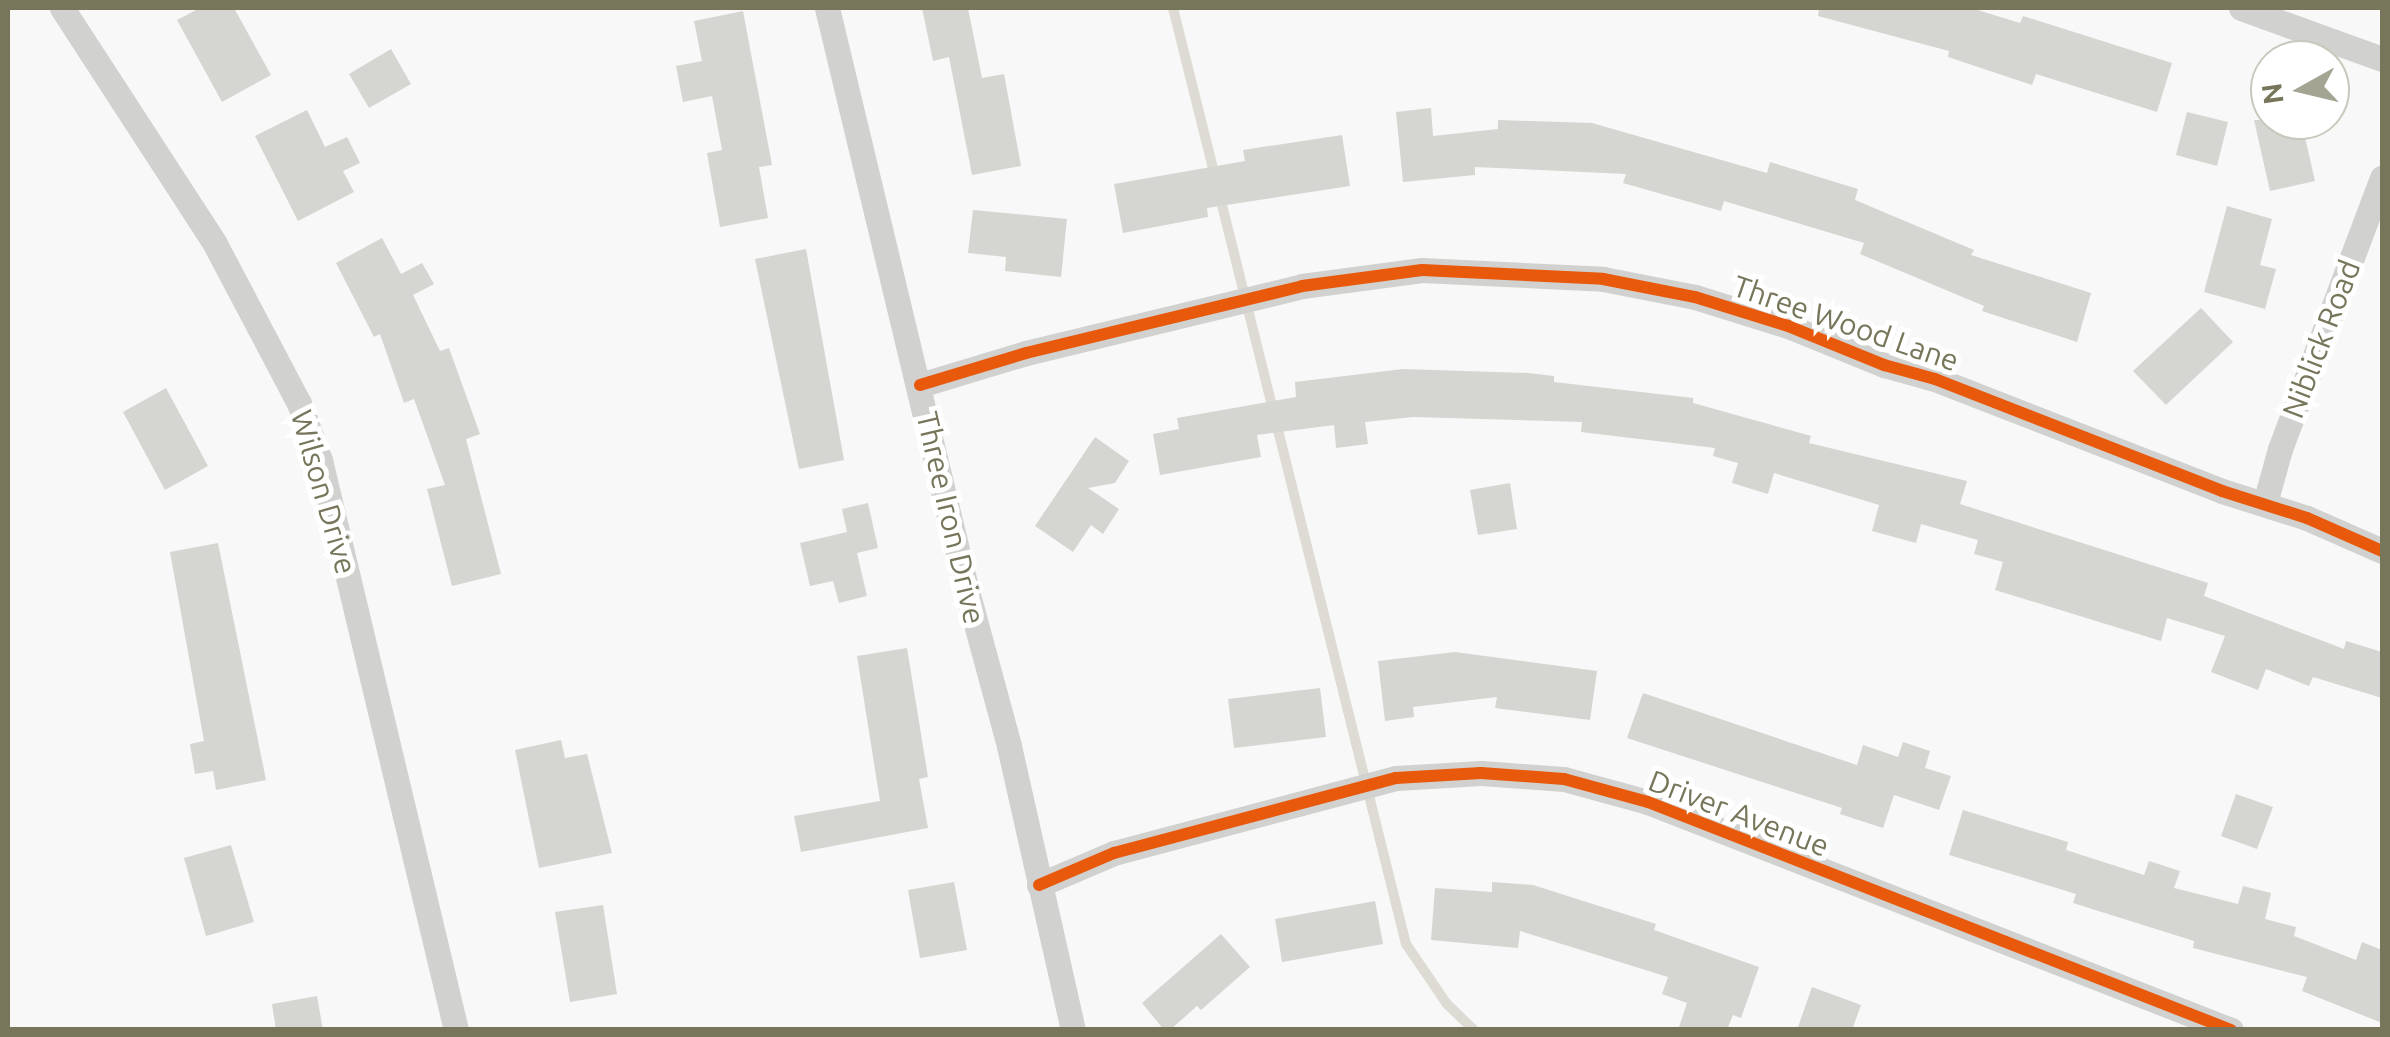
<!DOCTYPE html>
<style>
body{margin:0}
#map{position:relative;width:2390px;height:1037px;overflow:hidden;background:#f8f8f8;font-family:Ubuntu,sans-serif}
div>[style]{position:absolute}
.stream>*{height:10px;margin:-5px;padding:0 5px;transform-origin:5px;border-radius:5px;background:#dddbd4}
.building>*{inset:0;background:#d5d5d2}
.minor>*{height:25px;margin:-12.5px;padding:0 12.5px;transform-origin:12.5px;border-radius:12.5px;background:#d1d1cf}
.cycleway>*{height:12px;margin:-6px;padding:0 6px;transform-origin:6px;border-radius:6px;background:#e8590c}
span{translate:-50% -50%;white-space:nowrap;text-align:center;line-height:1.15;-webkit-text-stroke:10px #fff;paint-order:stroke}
.street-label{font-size:30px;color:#77765b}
.frame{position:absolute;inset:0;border:10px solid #77765b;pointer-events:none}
.north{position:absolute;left:2250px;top:40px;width:100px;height:100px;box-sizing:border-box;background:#fff;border:2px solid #c9c8bd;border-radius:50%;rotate:262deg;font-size:28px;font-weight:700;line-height:40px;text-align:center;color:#77765b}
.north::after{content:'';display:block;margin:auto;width:35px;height:45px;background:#a4a492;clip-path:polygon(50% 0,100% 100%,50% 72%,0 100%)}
</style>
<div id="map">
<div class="stream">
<i style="left:1173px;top:8px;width:173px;rotate:76deg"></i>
<i style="left:1219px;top:193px;width:774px;rotate:76.02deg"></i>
<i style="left:1406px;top:944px;width:73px;rotate:55.7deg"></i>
<i style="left:1447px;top:1004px;width:37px;rotate:44deg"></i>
</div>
<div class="building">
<i style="clip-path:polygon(200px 8px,234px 8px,271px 75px,222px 102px,177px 20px)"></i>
<i style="clip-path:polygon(922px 8px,968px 8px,982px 78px,1004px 74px,1021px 166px,972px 175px,949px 57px,933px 61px)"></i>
<i style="clip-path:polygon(1819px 8px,1971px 8px,2020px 23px,2023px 16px,2172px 63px,2157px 112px,2036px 74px,2032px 85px,1948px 57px,1949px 51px,1818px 16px)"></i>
<i style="clip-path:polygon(743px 11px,772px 165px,759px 167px,768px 218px,720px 227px,707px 153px,722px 150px,712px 96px,683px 102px,676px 66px,702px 61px,694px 21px)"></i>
<i style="clip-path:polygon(391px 49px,411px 84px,369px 108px,349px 74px)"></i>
<i style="clip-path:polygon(1431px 108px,1433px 136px,1498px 129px,1498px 120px,1592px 123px,1767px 173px,1770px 162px,1858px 189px,1855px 200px,1974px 250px,1971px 255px,2091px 293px,2077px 342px,1982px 311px,1984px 306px,1860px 254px,1864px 243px,1724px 201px,1721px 211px,1623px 183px,1626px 174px,1475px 167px,1475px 175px,1403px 182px,1396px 112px)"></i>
<i style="clip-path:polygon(307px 110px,325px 147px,347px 137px,360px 163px,343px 171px,354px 192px,298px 221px,255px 136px)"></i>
<i style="clip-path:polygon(2187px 112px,2228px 122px,2217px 166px,2176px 155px)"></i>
<i style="clip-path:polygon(2254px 120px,2301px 120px,2315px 181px,2270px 191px)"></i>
<i style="clip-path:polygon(1342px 135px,1350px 186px,1207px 208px,1208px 217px,1123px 233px,1114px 184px,1245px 161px,1243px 150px)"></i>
<i style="clip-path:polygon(2227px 206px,2272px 219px,2260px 265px,2276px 269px,2265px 309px,2204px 292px)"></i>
<i style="clip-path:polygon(973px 210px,1067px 219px,1061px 277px,1005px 271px,1006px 257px,968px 253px)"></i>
<i style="clip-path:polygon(382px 238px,401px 274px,422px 263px,434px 284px,413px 295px,440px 351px,449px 348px,480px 434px,466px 439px,501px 574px,452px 586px,427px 489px,445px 485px,414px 399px,404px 403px,380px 334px,374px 337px,336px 263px)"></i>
<i style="clip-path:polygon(806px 249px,844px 460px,799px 469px,755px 259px)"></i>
<i style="clip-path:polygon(2201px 308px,2233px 342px,2166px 405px,2133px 371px)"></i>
<i style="clip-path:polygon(1403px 369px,1528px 373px,1554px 376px,1554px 382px,1693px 398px,1693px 403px,1811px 436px,1809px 443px,1967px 481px,1960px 504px,2208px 583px,2204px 596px,2344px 649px,2346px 641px,2382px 652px,2382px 698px,2313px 677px,2309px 686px,2266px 669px,2258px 690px,2211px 672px,2225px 636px,2167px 618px,2161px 641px,1995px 590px,2003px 562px,1974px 554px,1978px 540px,1921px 524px,1916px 543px,1872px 531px,1879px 505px,1774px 473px,1768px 494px,1732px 483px,1738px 463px,1713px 456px,1715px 448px,1581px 432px,1582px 422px,1413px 417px,1365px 422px,1368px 444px,1336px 448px,1334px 425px,1257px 435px,1261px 457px,1160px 475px,1153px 434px,1179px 429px,1177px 418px,1296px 397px,1295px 382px)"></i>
<i style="clip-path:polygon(166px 388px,208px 466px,165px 490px,123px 412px)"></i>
<i style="clip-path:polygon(1095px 437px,1129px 461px,1115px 483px,1088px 488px,1119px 509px,1103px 534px,1091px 525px,1073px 552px,1035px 526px)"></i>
<i style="clip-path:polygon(1510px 483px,1517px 529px,1478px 535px,1470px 490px)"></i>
<i style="clip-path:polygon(868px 503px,878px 548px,857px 553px,867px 596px,839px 603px,833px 581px,810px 586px,800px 543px,847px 532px,842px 509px)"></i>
<i style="clip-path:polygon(218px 543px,266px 780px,216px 790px,213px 771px,195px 774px,190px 744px,204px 741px,170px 552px)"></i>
<i style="clip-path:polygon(907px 648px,928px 777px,919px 779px,928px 828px,801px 852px,794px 816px,880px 801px,857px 656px)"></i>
<i style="clip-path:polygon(1455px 652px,1597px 671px,1590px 720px,1495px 708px,1497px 697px,1413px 707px,1414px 717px,1385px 721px,1378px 661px)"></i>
<i style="clip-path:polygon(1320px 688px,1326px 737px,1234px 748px,1228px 699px)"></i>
<i style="clip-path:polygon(1643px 693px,1857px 765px,1863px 745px,1898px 757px,1903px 742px,1930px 751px,1925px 768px,1951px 776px,1939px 810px,1894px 795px,1883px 828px,1840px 814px,1842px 808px,1627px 738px)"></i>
<i style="clip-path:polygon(561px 740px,565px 758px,587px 754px,612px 853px,539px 868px,515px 750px)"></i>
<i style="clip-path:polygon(2236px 794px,2273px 807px,2257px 849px,2221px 836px)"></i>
<i style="clip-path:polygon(1963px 810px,2068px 842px,2066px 850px,2144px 875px,2149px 861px,2180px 871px,2174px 888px,2238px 904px,2243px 886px,2271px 893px,2265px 919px,2296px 927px,2294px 936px,2356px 960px,2362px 942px,2382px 950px,2382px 1023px,2302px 991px,2307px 977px,2193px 948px,2194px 941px,2073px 903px,2076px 894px,1949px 855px)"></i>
<i style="clip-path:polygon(231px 845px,254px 922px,206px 936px,184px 858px)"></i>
<i style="clip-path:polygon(954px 882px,967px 950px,920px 958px,908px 890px)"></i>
<i style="clip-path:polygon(1492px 882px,1533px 885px,1656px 924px,1654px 930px,1759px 967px,1741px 1018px,1733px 1015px,1727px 1030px,1678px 1030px,1687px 1003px,1662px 994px,1668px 977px,1520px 931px,1518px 948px,1431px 940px,1435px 888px,1492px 892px)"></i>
<i style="clip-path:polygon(1375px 901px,1383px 944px,1282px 962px,1275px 919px)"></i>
<i style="clip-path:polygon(603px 905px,617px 994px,570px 1002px,555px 912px)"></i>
<i style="clip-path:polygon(1221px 934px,1250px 967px,1201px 1010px,1197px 1006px,1170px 1030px,1164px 1030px,1142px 1003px)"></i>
<i style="clip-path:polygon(1812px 987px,1861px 1005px,1852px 1030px,1797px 1030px)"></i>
<i style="clip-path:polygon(317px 996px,323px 1030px,276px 1030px,272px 1004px)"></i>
</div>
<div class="minor">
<i style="left:62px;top:8px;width:281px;rotate:57deg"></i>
<i style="left:215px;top:244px;width:180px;rotate:62.2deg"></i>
<i style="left:299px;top:403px;width:61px;rotate:69.8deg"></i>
<i style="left:320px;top:460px;width:586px;rotate:76.58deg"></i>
<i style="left:827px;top:8px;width:600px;rotate:76.5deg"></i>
<i style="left:967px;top:591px;width:161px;rotate:74.8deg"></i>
<i style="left:1009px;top:746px;width:291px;rotate:77.3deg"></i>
<i style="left:2241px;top:8px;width:150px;rotate:19.9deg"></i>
<i style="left:920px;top:385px;width:111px;rotate:-16.8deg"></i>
<i style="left:1026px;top:353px;width:284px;rotate:-13.6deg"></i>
<i style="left:1302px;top:286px;width:121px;rotate:-7.6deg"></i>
<i style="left:1422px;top:270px;width:181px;rotate:2.8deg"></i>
<i style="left:1603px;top:279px;width:94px;rotate:11.1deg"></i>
<i style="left:1695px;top:297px;width:97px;rotate:17.3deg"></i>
<i style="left:1788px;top:326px;width:104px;rotate:22.1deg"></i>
<i style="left:1884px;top:365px;width:53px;rotate:15.4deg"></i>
<i style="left:1935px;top:379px;width:308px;rotate:21.3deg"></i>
<i style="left:2222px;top:491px;width:89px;rotate:17.6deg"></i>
<i style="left:2307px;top:518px;width:82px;rotate:23.7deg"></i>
<i style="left:2265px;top:503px;width:56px;rotate:-74.5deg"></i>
<i style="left:2280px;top:449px;width:290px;rotate:-69.4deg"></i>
<i style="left:1039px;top:885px;width:82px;rotate:-23.1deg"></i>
<i style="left:1114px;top:853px;width:292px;rotate:-14.9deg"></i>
<i style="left:1396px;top:778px;width:85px;rotate:-3.4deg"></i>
<i style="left:1481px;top:773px;width:83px;rotate:4.1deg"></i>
<i style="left:1564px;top:779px;width:87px;rotate:15.3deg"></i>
<i style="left:1648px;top:802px;width:626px;rotate:21.36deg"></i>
</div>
<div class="cycleway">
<i style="left:920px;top:385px;width:111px;rotate:-16.8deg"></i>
<i style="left:1026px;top:353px;width:284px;rotate:-13.6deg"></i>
<i style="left:1302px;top:286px;width:121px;rotate:-7.6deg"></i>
<i style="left:1422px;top:270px;width:181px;rotate:2.8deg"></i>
<i style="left:1603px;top:279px;width:94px;rotate:11.1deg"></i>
<i style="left:1695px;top:297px;width:97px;rotate:17.3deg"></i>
<i style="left:1788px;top:326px;width:104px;rotate:22.1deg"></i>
<i style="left:1884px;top:365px;width:53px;rotate:15.4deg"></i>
<i style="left:1935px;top:379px;width:308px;rotate:21.3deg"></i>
<i style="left:2222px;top:491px;width:89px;rotate:17.6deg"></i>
<i style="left:2307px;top:518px;width:82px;rotate:23.7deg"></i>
<i style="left:1039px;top:885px;width:82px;rotate:-23.1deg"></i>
<i style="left:1114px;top:853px;width:292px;rotate:-14.9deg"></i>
<i style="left:1396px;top:778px;width:85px;rotate:-3.4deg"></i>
<i style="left:1481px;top:773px;width:83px;rotate:4.1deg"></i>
<i style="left:1564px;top:779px;width:87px;rotate:15.3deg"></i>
<i style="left:1648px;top:802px;width:626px;rotate:21.36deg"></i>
</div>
<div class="street-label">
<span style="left:1846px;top:323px;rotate:19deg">Three Wood Lane</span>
<span style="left:2321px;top:339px;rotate:-69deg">Niblick Road</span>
<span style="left:324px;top:492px;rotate:74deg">Wilson Drive</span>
<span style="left:951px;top:518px;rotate:77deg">Three Iron Drive</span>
<span style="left:1739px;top:813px;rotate:21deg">Driver Avenue</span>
</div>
<div class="frame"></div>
<div class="north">N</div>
</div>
